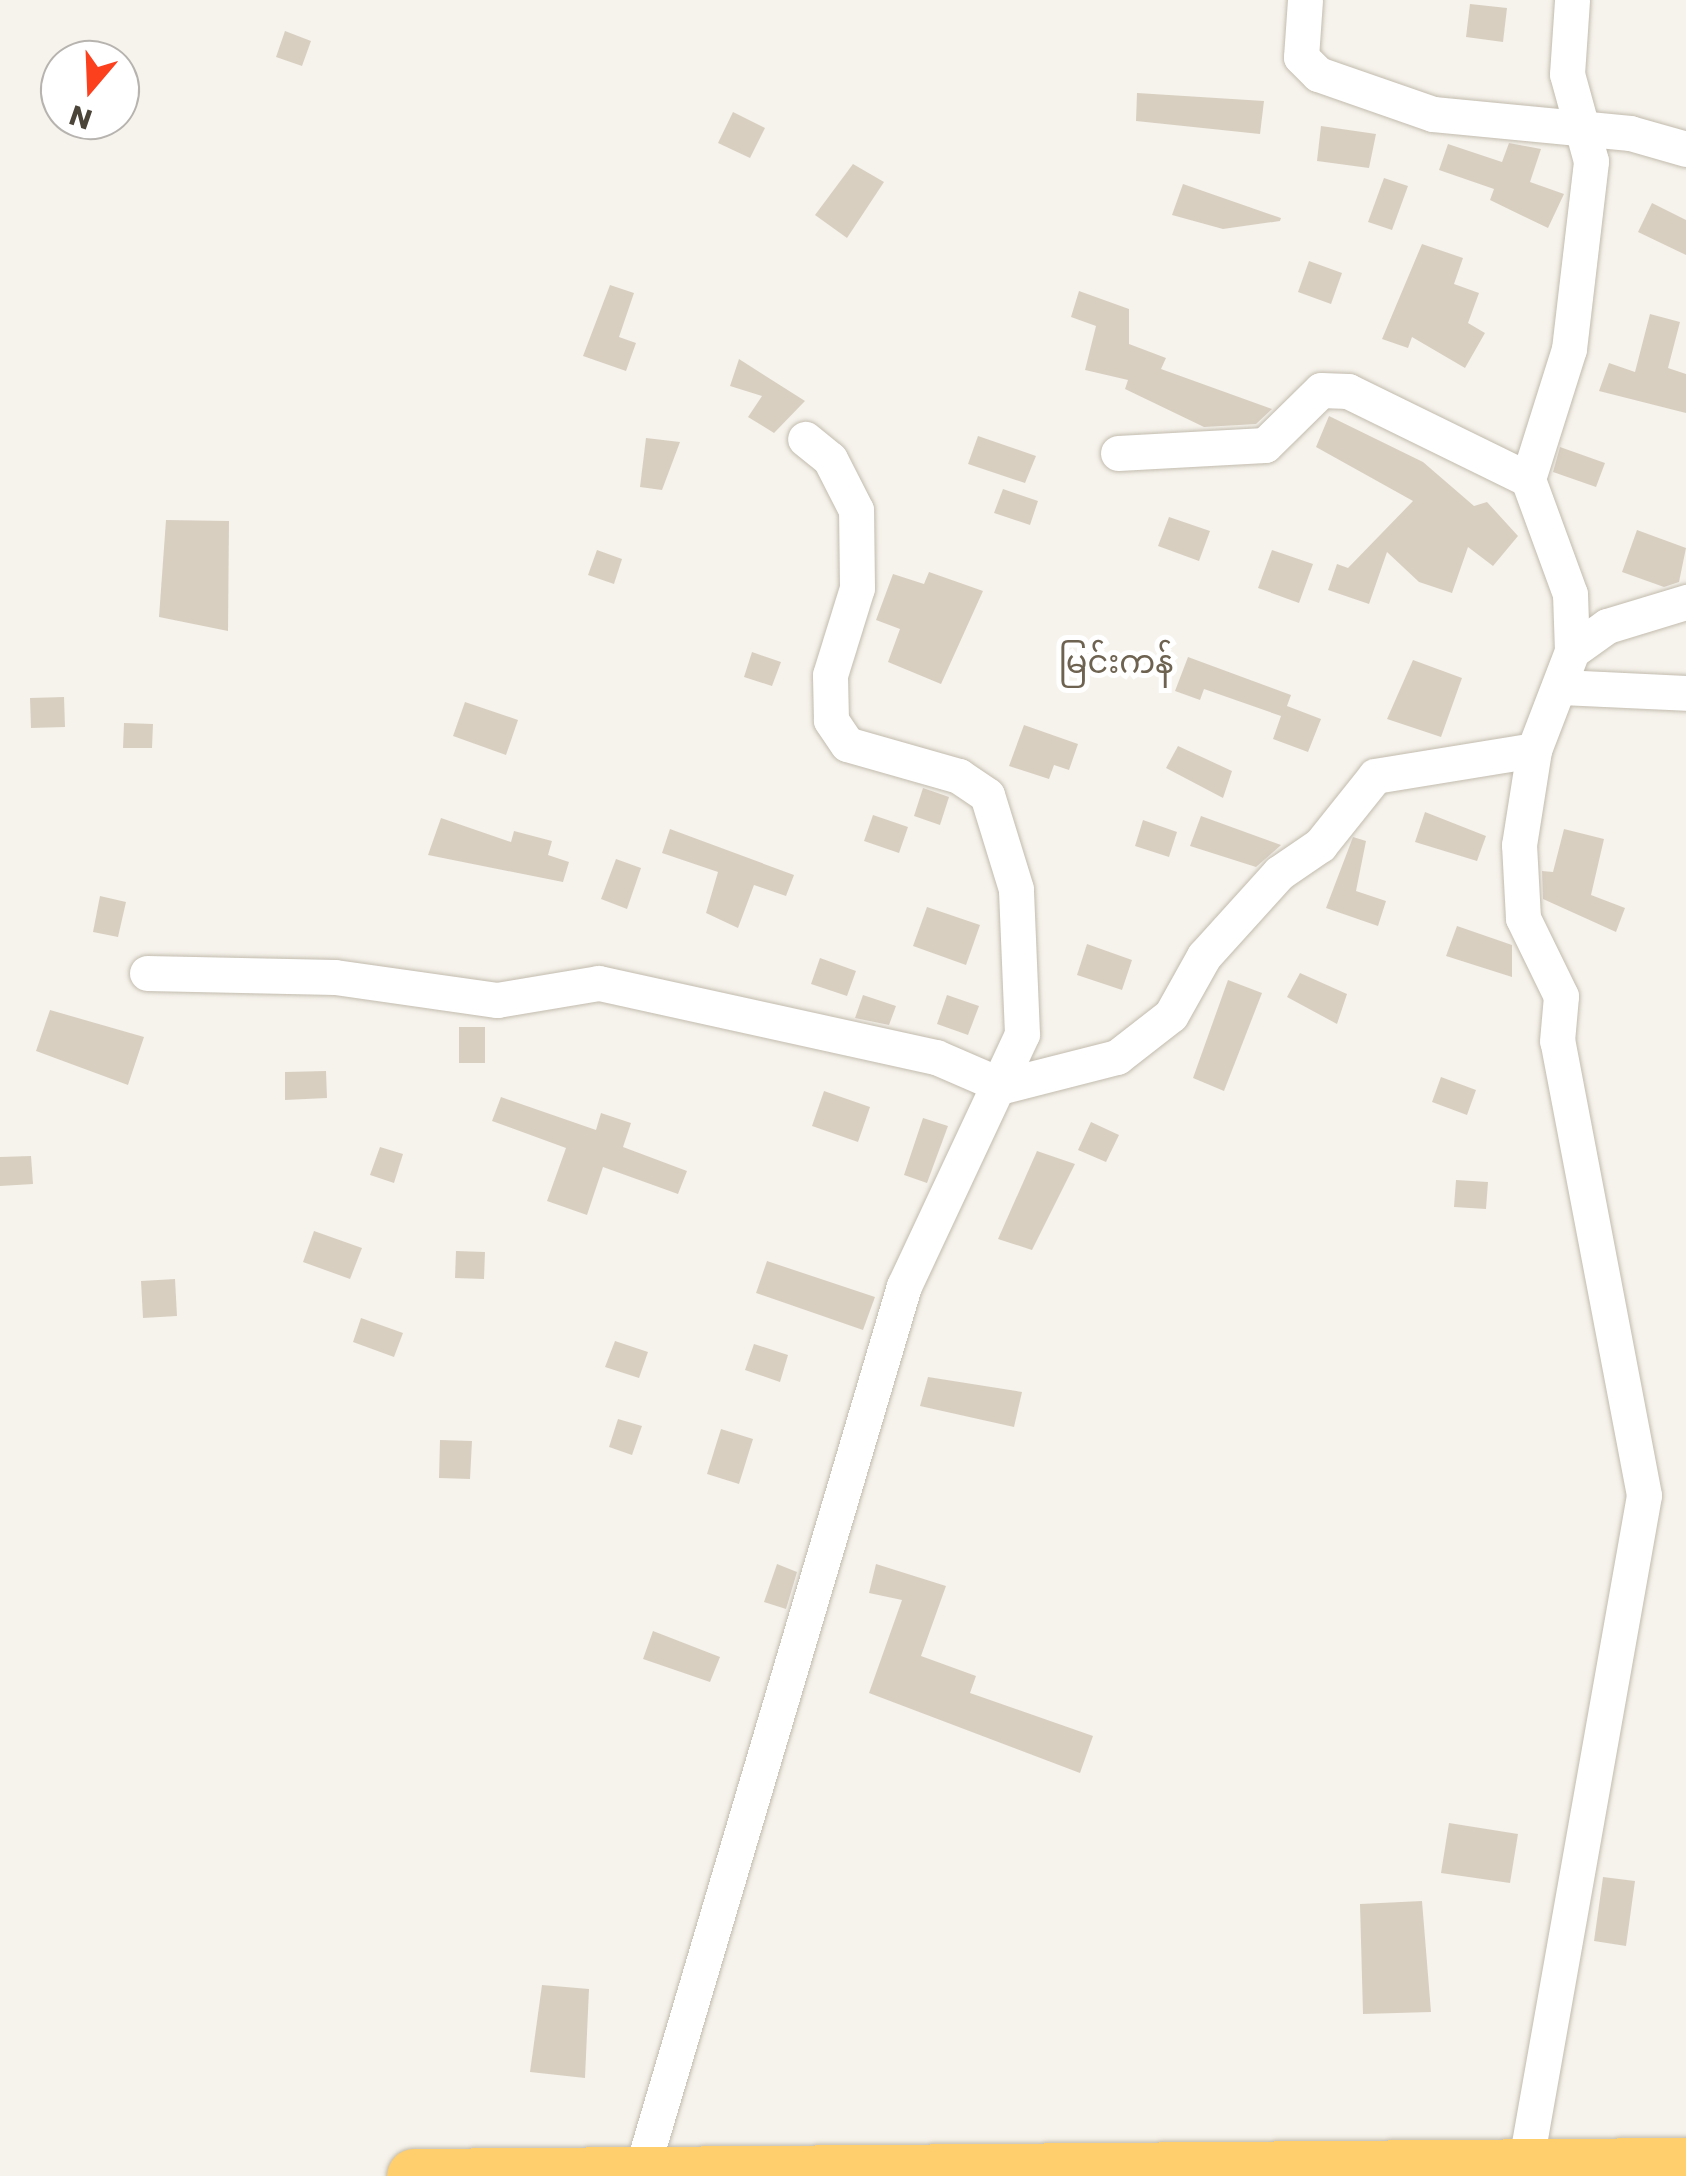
<!DOCTYPE html>
<meta charset="utf-8">
<style>
body{margin:0}
#map{position:relative;width:1686px;height:2176px;overflow:hidden;background:#f6f3ec;font-family:Poppins,"Noto Sans Myanmar",sans-serif}
div>[style]{position:absolute}
.building>*{inset:0;background:#d8cfc1}
.roads{filter:drop-shadow(0 0 2px #c2bbae) drop-shadow(0 0 2px #c2bbae)}
.street>*{height:35px;margin:-17.5px;padding:0 17.5px;transform-origin:17.5px;border-radius:17.5px;background:#fff}
.highway>*{height:55px;margin:-27.5px;padding:0 27.5px;transform-origin:27.5px;border-radius:27.5px;background:#ffcf6e}
span{translate:-50% -50%;white-space:nowrap;text-align:center;line-height:1.15;-webkit-text-stroke:10px #fff;paint-order:stroke}
.quarter-label{font-size:32px;color:#6e6250}
.north{position:absolute;left:40px;top:40px;width:100px;height:100px;box-sizing:border-box;background:#fff;border:2px solid #b7b4b0;border-radius:50%;rotate:199deg;font-size:28px;font-weight:700;line-height:40px;text-align:center;color:#4b4439}
.north::after{content:'';display:block;margin:auto;width:35px;height:45px;background:#fc3f1d;clip-path:polygon(50% 0,100% 100%,50% 72%,0 100%)}
</style>
<div id="map">
<div class="building">
<i style="clip-path:polygon(1470px 4px,1507px 8px,1503px 42px,1466px 37px)"></i>
<i style="clip-path:polygon(285px 31px,311px 41px,302px 66px,276px 57px)"></i>
<i style="clip-path:polygon(1137px 93px,1264px 101px,1260px 134px,1136px 121px)"></i>
<i style="clip-path:polygon(733px 112px,765px 128px,750px 158px,718px 143px)"></i>
<i style="clip-path:polygon(1321px 126px,1376px 134px,1369px 168px,1317px 161px)"></i>
<i style="clip-path:polygon(1509px 143px,1541px 149px,1530px 182px,1564px 194px,1548px 228px,1490px 200px,1494px 189px,1439px 170px,1448px 144px,1502px 162px)"></i>
<i style="clip-path:polygon(853px 164px,884px 182px,847px 238px,815px 215px)"></i>
<i style="clip-path:polygon(1384px 178px,1408px 186px,1392px 230px,1368px 222px)"></i>
<i style="clip-path:polygon(1183px 184px,1281px 218px,1280px 221px,1223px 229px,1172px 215px)"></i>
<i style="clip-path:polygon(1652px 203px,1686px 220px,1686px 255px,1638px 232px)"></i>
<i style="clip-path:polygon(1422px 244px,1463px 258px,1454px 284px,1479px 293px,1468px 323px,1485px 333px,1465px 368px,1412px 337px,1408px 348px,1382px 339px)"></i>
<i style="clip-path:polygon(1309px 261px,1342px 273px,1331px 304px,1298px 292px)"></i>
<i style="clip-path:polygon(610px 285px,634px 293px,619px 337px,636px 343px,626px 371px,583px 356px)"></i>
<i style="clip-path:polygon(1079px 291px,1129px 309px,1129px 344px,1166px 358px,1161px 369px,1272px 409px,1256px 424px,1204px 427px,1125px 389px,1128px 380px,1085px 370px,1096px 326px,1071px 317px)"></i>
<i style="clip-path:polygon(1650px 314px,1680px 322px,1668px 368px,1686px 374px,1686px 413px,1599px 391px,1609px 363px,1635px 372px)"></i>
<i style="clip-path:polygon(739px 359px,805px 401px,774px 433px,748px 417px,762px 396px,730px 386px)"></i>
<i style="clip-path:polygon(1329px 416px,1423px 462px,1474px 506px,1487px 502px,1518px 536px,1493px 566px,1468px 547px,1452px 593px,1419px 582px,1387px 552px,1369px 604px,1328px 590px,1337px 564px,1348px 568px,1413px 501px,1316px 447px)"></i>
<i style="clip-path:polygon(978px 436px,1036px 456px,1025px 483px,968px 464px)"></i>
<i style="clip-path:polygon(646px 438px,680px 442px,662px 490px,640px 487px)"></i>
<i style="clip-path:polygon(1560px 447px,1605px 463px,1596px 487px,1553px 472px)"></i>
<i style="clip-path:polygon(1003px 489px,1038px 501px,1030px 525px,994px 513px)"></i>
<i style="clip-path:polygon(1169px 517px,1210px 531px,1199px 561px,1158px 546px)"></i>
<i style="clip-path:polygon(166px 520px,229px 521px,228px 631px,159px 617px)"></i>
<i style="clip-path:polygon(1637px 530px,1686px 548px,1679px 582px,1664px 587px,1622px 572px)"></i>
<i style="clip-path:polygon(597px 550px,622px 559px,614px 584px,588px 575px)"></i>
<i style="clip-path:polygon(1272px 550px,1313px 564px,1299px 603px,1258px 588px)"></i>
<i style="clip-path:polygon(929px 572px,983px 591px,941px 684px,888px 662px,900px 629px,876px 620px,893px 574px,924px 584px)"></i>
<i style="clip-path:polygon(752px 652px,781px 662px,772px 686px,744px 677px)"></i>
<i style="clip-path:polygon(1188px 657px,1291px 695px,1287px 706px,1321px 719px,1308px 752px,1273px 739px,1281px 716px,1204px 689px,1200px 700px,1175px 691px)"></i>
<i style="clip-path:polygon(1413px 660px,1462px 678px,1441px 737px,1387px 719px)"></i>
<i style="clip-path:polygon(64px 697px,65px 727px,31px 728px,30px 698px)"></i>
<i style="clip-path:polygon(465px 702px,518px 720px,506px 755px,453px 736px)"></i>
<i style="clip-path:polygon(124px 723px,153px 724px,152px 748px,123px 748px)"></i>
<i style="clip-path:polygon(1024px 725px,1078px 744px,1069px 770px,1054px 765px,1049px 779px,1009px 766px)"></i>
<i style="clip-path:polygon(1178px 746px,1232px 771px,1223px 798px,1166px 768px)"></i>
<i style="clip-path:polygon(923px 788px,949px 797px,940px 825px,914px 816px)"></i>
<i style="clip-path:polygon(1425px 812px,1486px 836px,1477px 861px,1415px 842px)"></i>
<i style="clip-path:polygon(873px 815px,908px 827px,899px 853px,864px 841px)"></i>
<i style="clip-path:polygon(1201px 816px,1281px 845px,1280px 846px,1256px 867px,1190px 846px)"></i>
<i style="clip-path:polygon(441px 818px,511px 842px,514px 831px,552px 841px,548px 855px,569px 862px,563px 882px,428px 855px)"></i>
<i style="clip-path:polygon(1143px 820px,1177px 832px,1169px 857px,1135px 846px)"></i>
<i style="clip-path:polygon(670px 829px,794px 875px,786px 896px,754px 885px,738px 928px,706px 913px,718px 872px,662px 853px)"></i>
<i style="clip-path:polygon(1564px 829px,1604px 839px,1591px 895px,1625px 908px,1616px 932px,1543px 899px,1542px 871px,1553px 872px)"></i>
<i style="clip-path:polygon(1353px 837px,1366px 841px,1356px 891px,1386px 901px,1378px 926px,1326px 908px)"></i>
<i style="clip-path:polygon(616px 859px,641px 868px,627px 909px,601px 899px)"></i>
<i style="clip-path:polygon(100px 896px,126px 902px,118px 937px,93px 932px)"></i>
<i style="clip-path:polygon(927px 907px,980px 925px,966px 965px,913px 946px)"></i>
<i style="clip-path:polygon(1457px 926px,1512px 945px,1512px 977px,1446px 956px)"></i>
<i style="clip-path:polygon(1087px 944px,1132px 960px,1122px 990px,1077px 975px)"></i>
<i style="clip-path:polygon(820px 958px,856px 971px,847px 996px,811px 984px)"></i>
<i style="clip-path:polygon(1300px 973px,1347px 994px,1337px 1024px,1287px 997px)"></i>
<i style="clip-path:polygon(1228px 980px,1262px 993px,1224px 1091px,1193px 1078px)"></i>
<i style="clip-path:polygon(863px 995px,896px 1006px,889px 1025px,855px 1018px)"></i>
<i style="clip-path:polygon(947px 995px,979px 1006px,968px 1035px,937px 1024px)"></i>
<i style="clip-path:polygon(50px 1010px,144px 1037px,128px 1085px,36px 1051px)"></i>
<i style="clip-path:polygon(459px 1027px,485px 1027px,485px 1063px,459px 1063px)"></i>
<i style="clip-path:polygon(326px 1071px,327px 1098px,285px 1100px,285px 1072px)"></i>
<i style="clip-path:polygon(1441px 1077px,1476px 1090px,1467px 1115px,1432px 1102px)"></i>
<i style="clip-path:polygon(824px 1091px,870px 1107px,858px 1142px,812px 1126px)"></i>
<i style="clip-path:polygon(501px 1097px,596px 1130px,601px 1113px,631px 1123px,623px 1147px,687px 1171px,678px 1194px,603px 1167px,587px 1215px,547px 1201px,566px 1148px,492px 1121px)"></i>
<i style="clip-path:polygon(923px 1118px,948px 1126px,927px 1183px,904px 1175px)"></i>
<i style="clip-path:polygon(1091px 1122px,1119px 1135px,1106px 1162px,1078px 1150px)"></i>
<i style="clip-path:polygon(380px 1147px,403px 1154px,394px 1183px,370px 1175px)"></i>
<i style="clip-path:polygon(1037px 1151px,1075px 1164px,1032px 1250px,998px 1239px)"></i>
<i style="clip-path:polygon(31px 1156px,33px 1184px,0 1186px,0 1157px)"></i>
<i style="clip-path:polygon(1456px 1180px,1488px 1182px,1486px 1209px,1454px 1207px)"></i>
<i style="clip-path:polygon(314px 1231px,362px 1248px,350px 1279px,303px 1262px)"></i>
<i style="clip-path:polygon(456px 1251px,485px 1252px,484px 1279px,455px 1278px)"></i>
<i style="clip-path:polygon(767px 1261px,875px 1297px,863px 1330px,756px 1293px)"></i>
<i style="clip-path:polygon(175px 1279px,177px 1316px,143px 1318px,141px 1281px)"></i>
<i style="clip-path:polygon(361px 1318px,403px 1333px,394px 1357px,353px 1342px)"></i>
<i style="clip-path:polygon(615px 1341px,648px 1352px,639px 1378px,605px 1367px)"></i>
<i style="clip-path:polygon(754px 1344px,788px 1355px,780px 1382px,745px 1370px)"></i>
<i style="clip-path:polygon(928px 1377px,1022px 1392px,1014px 1427px,920px 1406px)"></i>
<i style="clip-path:polygon(618px 1419px,642px 1426px,632px 1455px,609px 1447px)"></i>
<i style="clip-path:polygon(721px 1429px,753px 1439px,739px 1484px,707px 1474px)"></i>
<i style="clip-path:polygon(440px 1440px,472px 1441px,470px 1479px,439px 1478px)"></i>
<i style="clip-path:polygon(777px 1564px,797px 1572px,786px 1609px,764px 1602px)"></i>
<i style="clip-path:polygon(876px 1564px,946px 1586px,921px 1656px,976px 1676px,970px 1693px,1093px 1736px,1080px 1773px,869px 1693px,902px 1600px,869px 1593px)"></i>
<i style="clip-path:polygon(653px 1631px,720px 1657px,710px 1682px,643px 1659px)"></i>
<i style="clip-path:polygon(1449px 1823px,1518px 1834px,1510px 1883px,1441px 1873px)"></i>
<i style="clip-path:polygon(1603px 1877px,1635px 1881px,1626px 1946px,1594px 1941px)"></i>
<i style="clip-path:polygon(1422px 1901px,1431px 2012px,1363px 2014px,1360px 1904px)"></i>
<i style="clip-path:polygon(542px 1985px,589px 1989px,585px 2078px,530px 2072px)"></i>
</div>
<div class="roads">
<div class="street">
<i style="left:1305px;top:0;width:57px;rotate:94deg"></i>
<i style="left:1301px;top:57px;width:24px;rotate:45deg"></i>
<i style="left:1318px;top:74px;width:122px;rotate:19.2deg"></i>
<i style="left:1433px;top:114px;width:198px;rotate:5.5deg"></i>
<i style="left:1630px;top:133px;width:58px;rotate:15.9deg"></i>
<i style="left:1118px;top:453px;width:147px;rotate:-3.1deg"></i>
<i style="left:1265px;top:445px;width:78px;rotate:-44.5deg"></i>
<i style="left:1321px;top:390px;width:27px;rotate:2deg"></i>
<i style="left:1348px;top:391px;width:200px;rotate:26.1deg"></i>
<i style="left:1572px;top:651px;width:43px;rotate:-35.5deg"></i>
<i style="left:1607px;top:626px;width:83px;rotate:-16.9deg"></i>
<i style="left:1561px;top:687px;width:125px;rotate:2.7deg"></i>
<i style="left:147px;top:973px;width:188px;rotate:1.2deg"></i>
<i style="left:335px;top:977px;width:164px;rotate:8.1deg"></i>
<i style="left:497px;top:1000px;width:103px;rotate:-9.5deg"></i>
<i style="left:599px;top:983px;width:345px;rotate:12.4deg"></i>
<i style="left:936px;top:1057px;width:73px;rotate:23.4deg"></i>
<i style="left:1003px;top:1086px;width:118px;rotate:-14.3deg"></i>
<i style="left:1117px;top:1057px;width:68px;rotate:-37.9deg"></i>
<i style="left:1171px;top:1015px;width:68px;rotate:-60.8deg"></i>
<i style="left:1204px;top:956px;width:112px;rotate:-47.9deg"></i>
<i style="left:1279px;top:873px;width:50px;rotate:-34.3deg"></i>
<i style="left:1320px;top:845px;width:88px;rotate:-51.4deg"></i>
<i style="left:1375px;top:776px;width:161px;rotate:-9.3deg"></i>
<i style="left:1525px;top:2166px;width:681px;rotate:-79.94deg"></i>
<i style="left:1644px;top:1495px;width:462px;rotate:-100.8deg"></i>
<i style="left:1557px;top:1041px;width:45px;rotate:-84.9deg"></i>
<i style="left:1561px;top:996px;width:87px;rotate:-116deg"></i>
<i style="left:1523px;top:918px;width:73px;rotate:-93.1deg"></i>
<i style="left:1519px;top:845px;width:96px;rotate:-81deg"></i>
<i style="left:1534px;top:750px;width:106px;rotate:-69deg"></i>
<i style="left:1572px;top:651px;width:57px;rotate:-92deg"></i>
<i style="left:1570px;top:594px;width:122px;rotate:-110.1deg"></i>
<i style="left:1528px;top:479px;width:136px;rotate:-72.5deg"></i>
<i style="left:1569px;top:349px;width:189px;rotate:-83.3deg"></i>
<i style="left:1591px;top:161px;width:90px;rotate:-105.4deg"></i>
<i style="left:1567px;top:74px;width:74px;rotate:-86.1deg"></i>
<i style="left:641px;top:2172px;width:924px;rotate:-73.47deg"></i>
<i style="left:904px;top:1286px;width:278px;rotate:-64.9deg"></i>
<i style="left:1022px;top:1034px;width:145px;rotate:-92.4deg"></i>
<i style="left:1016px;top:889px;width:98px;rotate:-107.1deg"></i>
<i style="left:987px;top:795px;width:34px;rotate:-146deg"></i>
<i style="left:959px;top:776px;width:116px;rotate:-164.1deg"></i>
<i style="left:847px;top:744px;width:29px;rotate:-124deg"></i>
<i style="left:831px;top:720px;width:45px;rotate:-91.3deg"></i>
<i style="left:830px;top:675px;width:91px;rotate:-72.8deg"></i>
<i style="left:857px;top:588px;width:78px;rotate:-90.7deg"></i>
<i style="left:856px;top:510px;width:57px;rotate:-117deg"></i>
<i style="left:830px;top:459px;width:32px;rotate:-141deg"></i>
</div>
<div class="highway">
<i style="left:414px;top:2176px;width:1272px;rotate:-0.5deg"></i>
</div>
</div>
<div class="quarter-label">
<span style="left:1116px;top:662px">မြင်းကန်</span>
</div>
<div class="north">N</div>
</div>
